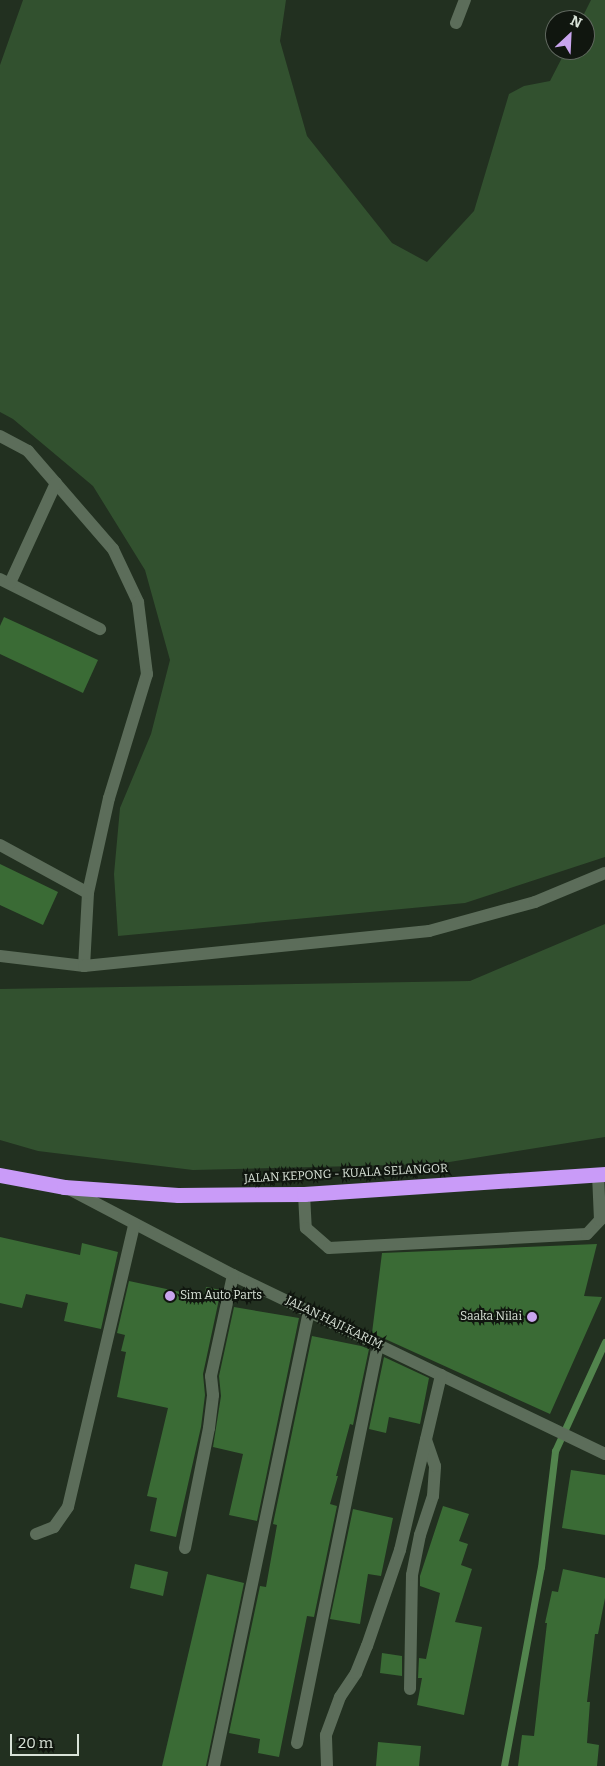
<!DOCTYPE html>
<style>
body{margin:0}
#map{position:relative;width:605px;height:1766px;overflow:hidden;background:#223020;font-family:Bitter,serif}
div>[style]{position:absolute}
.green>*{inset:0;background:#32512f}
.stream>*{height:7px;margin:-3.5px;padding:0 3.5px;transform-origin:3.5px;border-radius:3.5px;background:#52844d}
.building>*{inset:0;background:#3a6b35}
.minor>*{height:12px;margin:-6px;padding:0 6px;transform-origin:6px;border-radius:6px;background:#5c6d5a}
.highway>*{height:15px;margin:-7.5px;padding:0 7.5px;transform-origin:7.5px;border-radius:7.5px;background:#c99bf8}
.dots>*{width:14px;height:14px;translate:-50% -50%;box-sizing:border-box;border:2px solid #10160f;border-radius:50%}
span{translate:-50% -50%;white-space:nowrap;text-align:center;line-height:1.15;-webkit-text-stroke:4px #10160f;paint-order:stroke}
.street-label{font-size:12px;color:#d9e3d8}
.poi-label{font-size:12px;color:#d9e3d8}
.left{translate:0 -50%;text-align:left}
.right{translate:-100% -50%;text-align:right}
.north{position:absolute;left:545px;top:10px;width:50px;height:50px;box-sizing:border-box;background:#10160f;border:1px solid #60685f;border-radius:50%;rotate:25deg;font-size:14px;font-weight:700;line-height:20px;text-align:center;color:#d9e3d8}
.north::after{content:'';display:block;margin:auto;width:18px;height:22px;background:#c9a5ee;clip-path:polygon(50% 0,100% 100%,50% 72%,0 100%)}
.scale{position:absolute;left:10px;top:1734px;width:69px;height:22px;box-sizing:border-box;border:2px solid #d9e3d8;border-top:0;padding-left:6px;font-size:15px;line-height:18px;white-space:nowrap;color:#d9e3d8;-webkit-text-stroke:4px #10160f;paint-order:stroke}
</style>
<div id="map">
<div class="green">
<i style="clip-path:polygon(23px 0,286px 0,280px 41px,307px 136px,392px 243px,427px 262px,474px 211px,509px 94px,524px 86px,550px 81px,566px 50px,585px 50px,585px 20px,581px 20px,591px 0,605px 0,605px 857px,465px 903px,118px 936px,114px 874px,120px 808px,151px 734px,170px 660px,145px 570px,93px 486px,13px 419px,0 412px,0 65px)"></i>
<i style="clip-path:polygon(605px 924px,605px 1137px,437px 1164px,193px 1170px,38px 1151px,0 1140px,0 989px,470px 981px)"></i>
</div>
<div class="stream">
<i style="left:504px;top:1766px;width:202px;rotate:-79.5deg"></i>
<i style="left:541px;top:1567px;width:117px;rotate:-83.1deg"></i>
<i style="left:555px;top:1451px;width:120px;rotate:-65.4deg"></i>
</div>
<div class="building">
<i style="clip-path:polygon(4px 617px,98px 660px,83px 693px,0 654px,0 626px)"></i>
<i style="clip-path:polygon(0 864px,58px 892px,43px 925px,0 905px)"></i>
<i style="clip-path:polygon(0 1237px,80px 1255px,82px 1243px,118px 1252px,101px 1329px,64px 1321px,68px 1303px,26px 1294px,22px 1308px,0 1303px)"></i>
<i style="clip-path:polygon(597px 1244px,584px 1296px,602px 1297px,550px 1414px,372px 1333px,382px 1253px)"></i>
<i style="clip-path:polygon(129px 1281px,204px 1297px,206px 1287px,221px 1290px,203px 1374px,205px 1395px,201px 1427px,176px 1537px,150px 1531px,157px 1498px,147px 1496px,168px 1408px,117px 1397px,126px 1352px,121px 1351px,125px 1335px,117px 1333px)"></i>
<i style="clip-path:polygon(234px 1307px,299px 1318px,257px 1521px,229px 1515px,243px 1454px,213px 1447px,221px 1396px,219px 1376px)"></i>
<i style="clip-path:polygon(312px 1336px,361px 1346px,369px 1349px,353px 1425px,350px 1424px,336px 1476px,338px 1476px,330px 1504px,337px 1506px,314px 1617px,307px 1616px,279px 1757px,258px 1753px,260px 1739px,229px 1733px,260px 1586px,266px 1587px,277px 1525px,273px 1524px)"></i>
<i style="clip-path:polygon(384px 1357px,429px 1378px,420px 1424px,389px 1417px,386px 1433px,369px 1429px)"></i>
<i style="clip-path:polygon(571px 1470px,605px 1475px,605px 1535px,562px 1528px)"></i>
<i style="clip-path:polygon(443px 1506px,469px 1514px,459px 1541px,468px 1544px,461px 1565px,472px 1569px,455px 1622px,482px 1627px,464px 1715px,417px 1705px,422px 1678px,418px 1678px,419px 1658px,426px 1659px,440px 1593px,420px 1586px,420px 1576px)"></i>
<i style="clip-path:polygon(353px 1509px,393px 1518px,381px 1576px,368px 1574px,360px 1624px,330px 1619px)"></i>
<i style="clip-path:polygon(135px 1564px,168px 1572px,163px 1596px,130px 1588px)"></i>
<i style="clip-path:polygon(563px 1569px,605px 1578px,605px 1598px,598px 1634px,595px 1634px,587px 1702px,590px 1702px,587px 1743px,599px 1745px,597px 1766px,518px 1766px,522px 1735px,534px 1736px,547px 1623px,545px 1623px,552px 1591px,558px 1592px)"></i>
<i style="clip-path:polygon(207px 1574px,244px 1583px,206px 1766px,162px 1766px)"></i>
<i style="clip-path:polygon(382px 1653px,402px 1656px,402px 1676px,380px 1673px)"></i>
<i style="clip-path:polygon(378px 1742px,421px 1746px,419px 1766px,376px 1766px)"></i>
</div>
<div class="minor">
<i style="left:456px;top:23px;width:25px;rotate:-69deg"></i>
<i style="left:0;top:436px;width:32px;rotate:28deg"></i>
<i style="left:28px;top:451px;width:130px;rotate:49.1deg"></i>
<i style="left:113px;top:549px;width:59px;rotate:64.7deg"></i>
<i style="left:138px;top:602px;width:73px;rotate:82.9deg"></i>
<i style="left:147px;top:674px;width:130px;rotate:107deg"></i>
<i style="left:109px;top:798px;width:97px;rotate:102.5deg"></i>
<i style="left:88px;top:893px;width:73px;rotate:93.1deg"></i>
<i style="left:0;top:579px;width:112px;rotate:26.6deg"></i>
<i style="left:10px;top:583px;width:110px;rotate:-65.3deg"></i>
<i style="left:0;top:845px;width:100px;rotate:28.6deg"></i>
<i style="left:0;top:956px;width:85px;rotate:6.8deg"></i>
<i style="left:84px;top:966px;width:347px;rotate:-5.8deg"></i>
<i style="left:429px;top:931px;width:110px;rotate:-15.3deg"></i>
<i style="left:535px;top:902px;width:76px;rotate:-22.5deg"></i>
<i style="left:67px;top:1188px;width:187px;rotate:27.7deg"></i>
<i style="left:233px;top:1275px;width:413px;rotate:25.7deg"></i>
<i style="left:304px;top:1194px;width:34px;rotate:87deg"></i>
<i style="left:306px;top:1228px;width:30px;rotate:41deg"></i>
<i style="left:329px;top:1248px;width:258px;rotate:-3.1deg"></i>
<i style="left:587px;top:1234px;width:19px;rotate:-47deg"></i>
<i style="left:600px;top:1220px;width:46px;rotate:-92.5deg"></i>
<i style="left:36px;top:1534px;width:19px;rotate:-21deg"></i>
<i style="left:54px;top:1527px;width:24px;rotate:-55deg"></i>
<i style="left:68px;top:1507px;width:290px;rotate:-76.8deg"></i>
<i style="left:185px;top:1548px;width:122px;rotate:-78.7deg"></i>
<i style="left:209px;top:1428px;width:33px;rotate:-83deg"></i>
<i style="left:213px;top:1395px;width:19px;rotate:-96deg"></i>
<i style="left:211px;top:1376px;width:103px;rotate:-77.7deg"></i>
<i style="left:410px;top:1689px;width:114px;rotate:-89deg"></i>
<i style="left:412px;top:1575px;width:41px;rotate:-78.7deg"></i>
<i style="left:420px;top:1535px;width:41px;rotate:-71.6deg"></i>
<i style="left:433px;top:1496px;width:30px;rotate:-86deg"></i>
<i style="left:435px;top:1466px;width:28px;rotate:-109deg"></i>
<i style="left:297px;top:1743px;width:407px;rotate:-78.5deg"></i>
<i style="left:214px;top:1766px;width:466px;rotate:-78.2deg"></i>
<i style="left:327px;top:1766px;width:31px;rotate:-92deg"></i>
<i style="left:326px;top:1735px;width:40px;rotate:-69.8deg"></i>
<i style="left:340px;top:1697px;width:29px;rotate:-56deg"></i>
<i style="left:356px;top:1673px;width:29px;rotate:-68deg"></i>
<i style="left:367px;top:1646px;width:102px;rotate:-71deg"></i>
<i style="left:400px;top:1550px;width:180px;rotate:-76.8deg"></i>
</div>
<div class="highway">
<i style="left:0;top:1175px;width:65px;rotate:10.6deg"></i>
<i style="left:64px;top:1187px;width:114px;rotate:4deg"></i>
<i style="left:178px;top:1195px;width:126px;rotate:-0.5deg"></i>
<i style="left:304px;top:1194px;width:302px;rotate:-3.8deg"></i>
</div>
<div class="dots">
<i style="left:170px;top:1296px;background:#c9a5ee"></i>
<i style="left:532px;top:1317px;background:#c9a5ee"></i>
</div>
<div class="street-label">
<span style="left:346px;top:1174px;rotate:-3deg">JALAN KEPONG - KUALA SELANGOR</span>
<span style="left:334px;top:1323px;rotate:26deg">JALAN HAJI KARIM</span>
</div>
<div class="poi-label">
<span class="left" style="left:180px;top:1296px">Sim Auto Parts</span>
<span class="right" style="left:522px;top:1317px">Saaka Nilai</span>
</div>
<div class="north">N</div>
<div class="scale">20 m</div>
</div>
